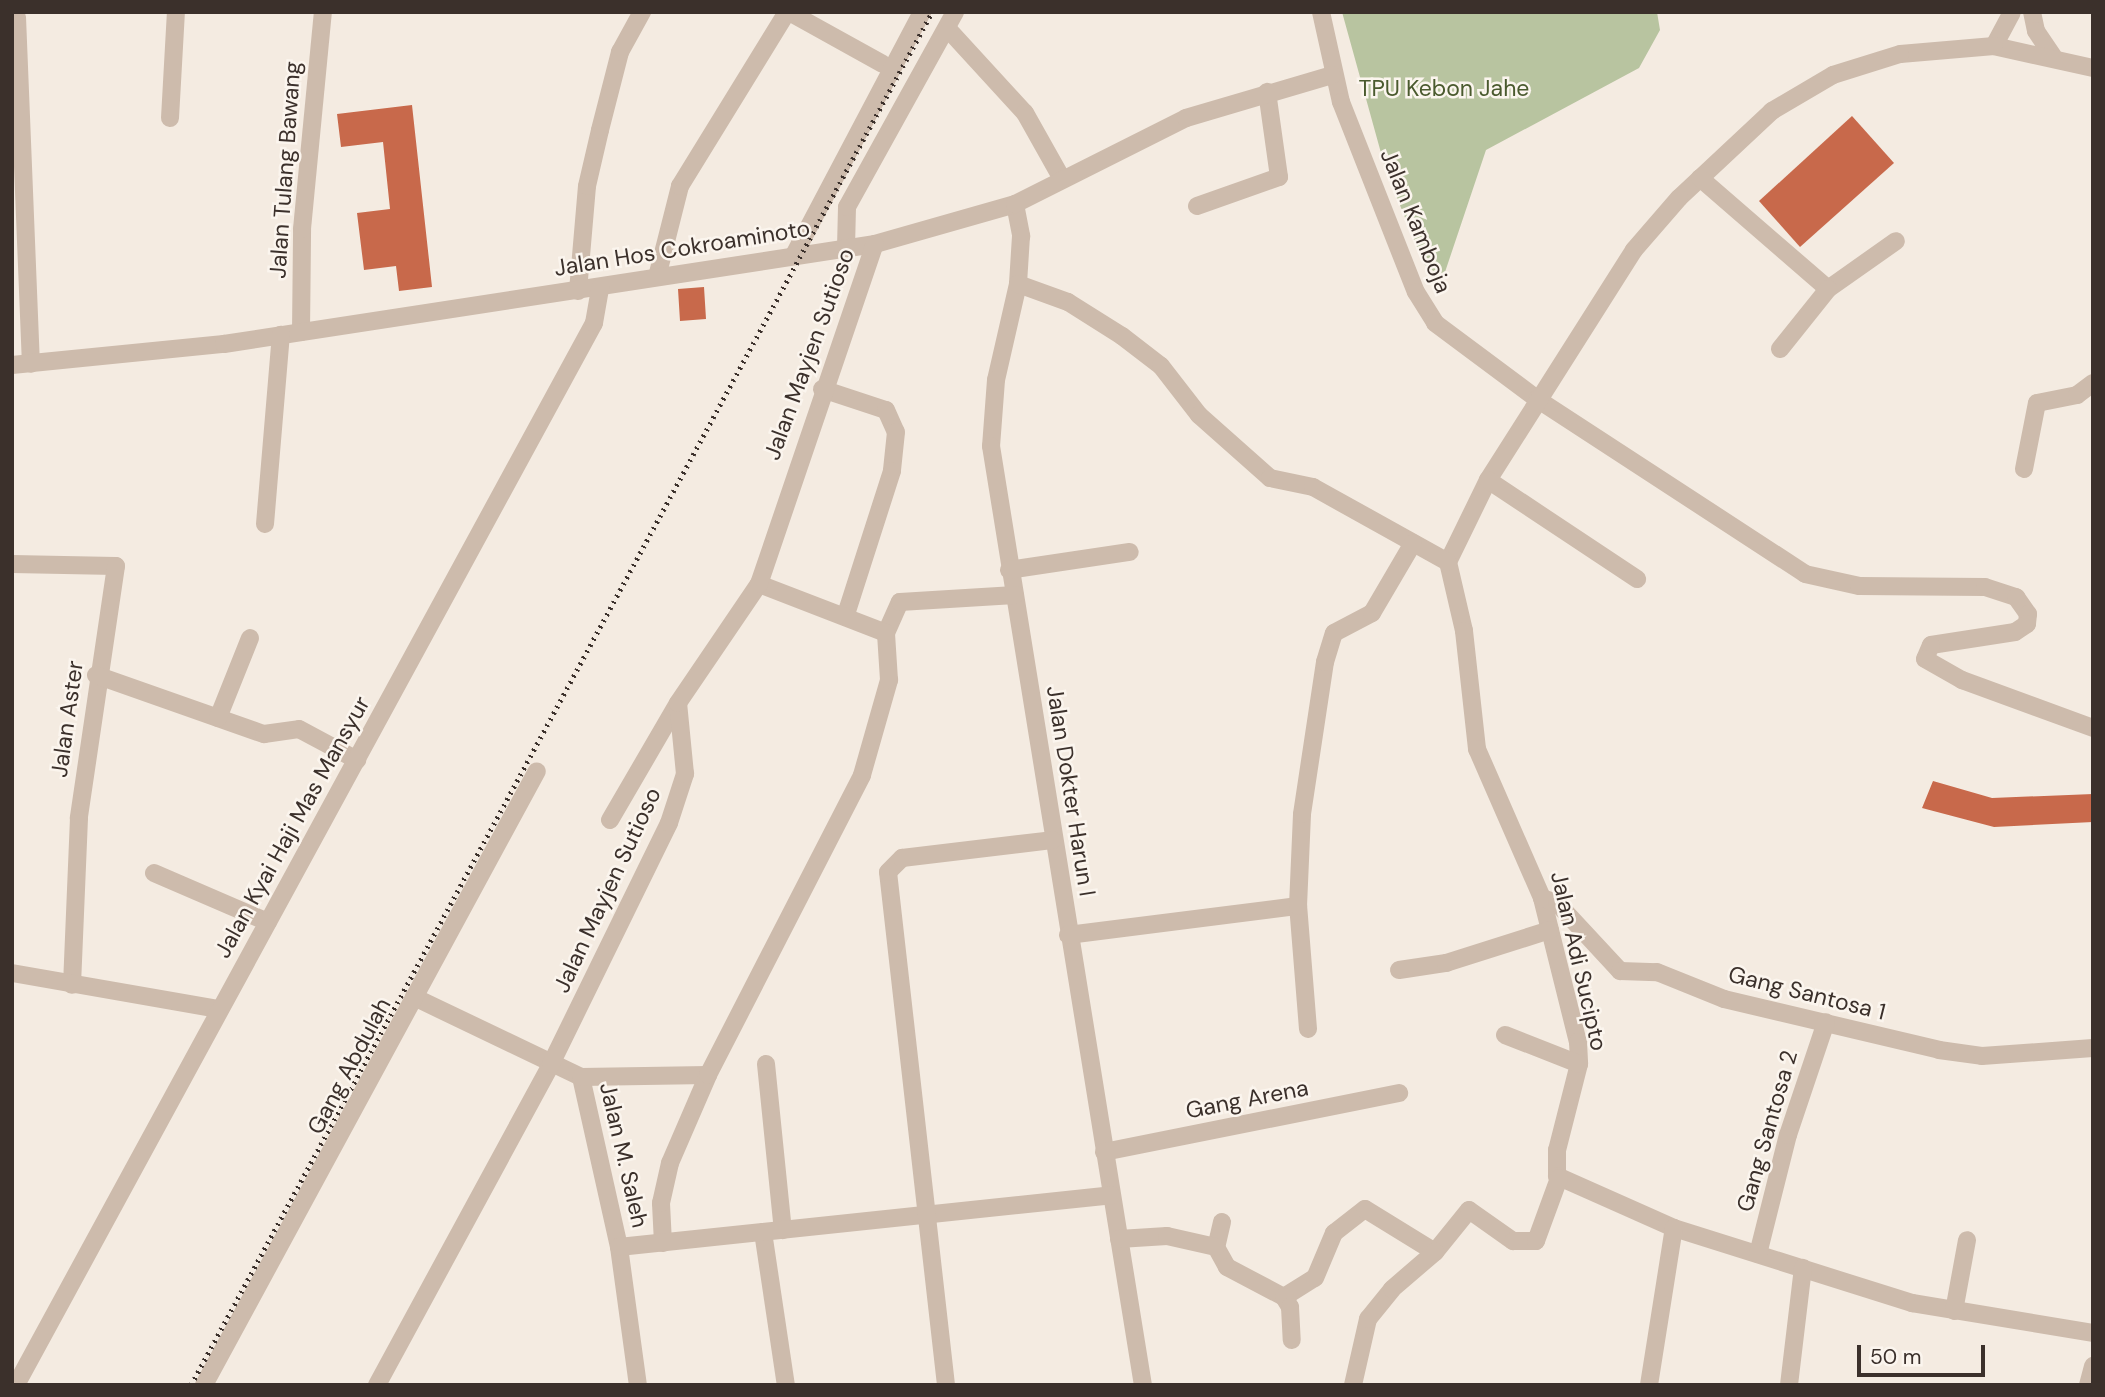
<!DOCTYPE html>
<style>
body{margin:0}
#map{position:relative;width:2105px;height:1397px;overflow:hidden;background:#f4ebe1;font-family:"DM Sans",sans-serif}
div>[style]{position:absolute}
.green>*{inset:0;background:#b8c4a0}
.building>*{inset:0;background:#c8694b}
.minor>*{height:18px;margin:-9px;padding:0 9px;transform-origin:9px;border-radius:9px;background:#cdbbac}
.rail>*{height:5px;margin-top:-2.5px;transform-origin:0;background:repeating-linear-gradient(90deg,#3b302b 0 2px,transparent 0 7px)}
span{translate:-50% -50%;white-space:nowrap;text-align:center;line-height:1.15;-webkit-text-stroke:5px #fbf5ee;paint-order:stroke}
.park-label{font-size:23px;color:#4a5a2e}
.street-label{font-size:23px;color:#3b302b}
.frame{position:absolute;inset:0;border:14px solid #3b302b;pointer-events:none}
.scale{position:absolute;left:1857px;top:1345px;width:128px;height:32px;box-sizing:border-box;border:4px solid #3b302b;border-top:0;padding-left:9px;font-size:21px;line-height:24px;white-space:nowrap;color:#3b302b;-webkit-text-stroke:5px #fbf5ee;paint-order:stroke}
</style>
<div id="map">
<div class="green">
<i style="clip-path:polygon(1342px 12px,1657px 12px,1660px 30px,1639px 68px,1486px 150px,1443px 278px,1424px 264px,1386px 171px)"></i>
</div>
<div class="building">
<i style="clip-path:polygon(412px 105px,432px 287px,399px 291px,396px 266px,364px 270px,357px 213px,390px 209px,383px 142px,341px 147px,337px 114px)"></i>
<i style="clip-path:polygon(1852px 116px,1894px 163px,1800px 247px,1759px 201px)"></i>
<i style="clip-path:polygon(704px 287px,706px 319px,680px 321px,678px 289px)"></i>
<i style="clip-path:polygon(1933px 781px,1992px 798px,2093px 794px,2093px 822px,1994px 827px,1922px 808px)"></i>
</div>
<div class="minor">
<i style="left:789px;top:12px;width:107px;rotate:29deg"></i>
<i style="left:1321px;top:12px;width:92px;rotate:77.5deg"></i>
<i style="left:1341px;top:102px;width:204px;rotate:68.5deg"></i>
<i style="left:1416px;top:292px;width:36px;rotate:58deg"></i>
<i style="left:1435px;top:323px;width:127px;rotate:36.7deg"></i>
<i style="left:1537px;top:399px;width:320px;rotate:33.1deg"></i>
<i style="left:1805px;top:574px;width:55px;rotate:12.5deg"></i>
<i style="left:1859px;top:586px;width:126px;rotate:0.5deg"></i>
<i style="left:1985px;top:587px;width:33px;rotate:18deg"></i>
<i style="left:2016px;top:597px;width:21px;rotate:55deg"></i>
<i style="left:2028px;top:614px;width:10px;rotate:96deg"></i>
<i style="left:2027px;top:624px;width:14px;rotate:146deg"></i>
<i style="left:2015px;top:632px;width:85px;rotate:171.2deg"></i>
<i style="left:1931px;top:645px;width:15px;rotate:113deg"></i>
<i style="left:1925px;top:659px;width:43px;rotate:29.6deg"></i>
<i style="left:1962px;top:680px;width:140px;rotate:20.1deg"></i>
<i style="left:2032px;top:12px;width:19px;rotate:78deg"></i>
<i style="left:2036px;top:31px;width:30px;rotate:56deg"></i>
<i style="left:17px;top:17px;width:347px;rotate:87.7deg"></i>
<i style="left:947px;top:28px;width:115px;rotate:47.5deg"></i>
<i style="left:1025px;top:113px;width:76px;rotate:60.7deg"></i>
<i style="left:1994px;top:46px;width:38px;rotate:-62deg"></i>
<i style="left:2093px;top:68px;width:101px;rotate:-167.5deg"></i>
<i style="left:1994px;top:46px;width:94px;rotate:175.1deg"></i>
<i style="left:1900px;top:54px;width:70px;rotate:162.6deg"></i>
<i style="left:1833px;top:75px;width:71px;rotate:149.5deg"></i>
<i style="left:1772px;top:111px;width:127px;rotate:136.9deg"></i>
<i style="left:1679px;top:198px;width:69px;rotate:130.9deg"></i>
<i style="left:1634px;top:250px;width:272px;rotate:122.4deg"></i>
<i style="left:1488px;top:480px;width:91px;rotate:116deg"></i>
<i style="left:1448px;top:562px;width:71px;rotate:76.9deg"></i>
<i style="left:1464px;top:631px;width:119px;rotate:83.7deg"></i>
<i style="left:1477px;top:749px;width:163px;rotate:66.4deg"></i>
<i style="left:1542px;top:898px;width:148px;rotate:76deg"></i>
<i style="left:1578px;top:1042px;width:22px;rotate:87deg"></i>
<i style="left:1579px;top:1064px;width:89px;rotate:104.3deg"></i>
<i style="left:1557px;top:1150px;width:26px;rotate:90deg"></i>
<i style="left:1557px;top:1176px;width:128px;rotate:24deg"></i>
<i style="left:1674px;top:1228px;width:250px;rotate:17.5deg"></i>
<i style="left:1912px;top:1303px;width:183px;rotate:9.4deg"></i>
<i style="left:170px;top:118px;width:106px;rotate:-86.8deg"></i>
<i style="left:1700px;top:178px;width:169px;rotate:40.9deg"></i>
<i style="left:1828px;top:289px;width:83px;rotate:-35.2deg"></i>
<i style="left:1015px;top:204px;width:33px;rotate:79deg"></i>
<i style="left:1021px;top:236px;width:48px;rotate:93.6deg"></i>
<i style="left:1018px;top:284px;width:98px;rotate:102.9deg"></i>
<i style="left:996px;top:380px;width:66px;rotate:94.3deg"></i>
<i style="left:991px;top:446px;width:951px;rotate:80.81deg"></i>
<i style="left:1197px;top:206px;width:87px;rotate:-19.5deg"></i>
<i style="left:1279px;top:177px;width:86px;rotate:-98deg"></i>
<i style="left:846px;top:248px;width:41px;rotate:-88.6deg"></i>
<i style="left:847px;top:207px;width:223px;rotate:-61deg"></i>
<i style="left:794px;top:255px;width:275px;rotate:-62.2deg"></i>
<i style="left:657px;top:277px;width:94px;rotate:-75.8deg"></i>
<i style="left:680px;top:186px;width:204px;rotate:-58.4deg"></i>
<i style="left:1018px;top:284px;width:53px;rotate:19.8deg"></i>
<i style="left:1068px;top:302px;width:64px;rotate:32.2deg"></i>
<i style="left:1122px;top:336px;width:49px;rotate:37.6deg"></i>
<i style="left:1161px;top:366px;width:62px;rotate:52.2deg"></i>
<i style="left:1199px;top:415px;width:95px;rotate:41.6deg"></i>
<i style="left:1270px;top:478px;width:44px;rotate:11.8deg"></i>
<i style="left:1313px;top:487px;width:154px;rotate:29.1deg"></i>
<i style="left:578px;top:291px;width:105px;rotate:-85.1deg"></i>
<i style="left:587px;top:186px;width:57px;rotate:-76.9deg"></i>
<i style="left:600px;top:130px;width:81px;rotate:-75.6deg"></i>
<i style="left:620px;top:52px;width:46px;rotate:-61.2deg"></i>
<i style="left:301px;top:332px;width:103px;rotate:-89.4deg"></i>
<i style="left:302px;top:229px;width:218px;rotate:-84.5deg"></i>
<i style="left:1780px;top:349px;width:77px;rotate:-51.3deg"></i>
<i style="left:12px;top:365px;width:213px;rotate:-5.7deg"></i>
<i style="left:224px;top:344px;width:659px;rotate:-8.73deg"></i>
<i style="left:875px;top:244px;width:146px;rotate:-15.9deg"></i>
<i style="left:1015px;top:204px;width:191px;rotate:-26.7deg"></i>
<i style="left:1186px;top:118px;width:152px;rotate:-16.4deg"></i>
<i style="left:822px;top:389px;width:67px;rotate:18.2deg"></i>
<i style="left:886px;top:410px;width:24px;rotate:66deg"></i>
<i style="left:896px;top:432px;width:39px;rotate:96deg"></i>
<i style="left:892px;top:471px;width:153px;rotate:107.8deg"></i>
<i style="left:2024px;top:469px;width:67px;rotate:-78.9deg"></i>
<i style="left:2037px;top:403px;width:41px;rotate:-11.3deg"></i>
<i style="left:2077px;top:395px;width:20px;rotate:-37deg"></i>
<i style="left:1488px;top:480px;width:179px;rotate:33.6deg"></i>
<i style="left:265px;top:524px;width:190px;rotate:-85.2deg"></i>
<i style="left:12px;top:564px;width:104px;rotate:1.1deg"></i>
<i style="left:116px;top:566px;width:255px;rotate:98.4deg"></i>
<i style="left:79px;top:818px;width:167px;rotate:92.4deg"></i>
<i style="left:1009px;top:570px;width:122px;rotate:-8.5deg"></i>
<i style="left:886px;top:633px;width:34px;rotate:-66deg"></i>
<i style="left:900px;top:602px;width:115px;rotate:-3.5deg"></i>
<i style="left:96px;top:675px;width:178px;rotate:19.4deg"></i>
<i style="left:264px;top:734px;width:35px;rotate:-8deg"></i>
<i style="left:299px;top:729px;width:66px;rotate:28.1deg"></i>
<i style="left:218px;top:718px;width:86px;rotate:-68.2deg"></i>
<i style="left:610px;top:820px;width:135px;rotate:-59.8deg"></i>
<i style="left:154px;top:873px;width:124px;rotate:23.3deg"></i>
<i style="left:1542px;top:898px;width:16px;rotate:18deg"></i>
<i style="left:1557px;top:903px;width:93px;rotate:47.2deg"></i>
<i style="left:1620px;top:971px;width:37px;rotate:2deg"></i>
<i style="left:1657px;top:972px;width:72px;rotate:21.9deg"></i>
<i style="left:1724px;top:999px;width:221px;rotate:13.3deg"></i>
<i style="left:1939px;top:1050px;width:43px;rotate:7.9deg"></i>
<i style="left:1982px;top:1056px;width:111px;rotate:-4.1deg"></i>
<i style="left:1068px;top:935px;width:232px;rotate:-7.2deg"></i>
<i style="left:1399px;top:970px;width:48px;rotate:-8.5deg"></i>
<i style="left:1446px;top:963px;width:109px;rotate:-17.6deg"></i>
<i style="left:12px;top:973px;width:210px;rotate:9.9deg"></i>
<i style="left:414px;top:997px;width:185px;rotate:25.6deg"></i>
<i style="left:581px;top:1077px;width:174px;rotate:77.4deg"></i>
<i style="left:619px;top:1247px;width:139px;rotate:82.2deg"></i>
<i style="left:1308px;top:1029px;width:123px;rotate:-94.6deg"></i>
<i style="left:1298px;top:906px;width:92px;rotate:-87.5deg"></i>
<i style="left:1302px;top:814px;width:154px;rotate:-81.4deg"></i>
<i style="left:1325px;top:662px;width:30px;rotate:-73deg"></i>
<i style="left:1334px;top:633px;width:43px;rotate:-27.8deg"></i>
<i style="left:1372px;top:613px;width:81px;rotate:-59.6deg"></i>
<i style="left:1505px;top:1035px;width:79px;rotate:21.4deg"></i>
<i style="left:766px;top:1064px;width:167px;rotate:84.2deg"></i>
<i style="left:581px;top:1077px;width:127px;rotate:-0.9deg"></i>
<i style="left:1104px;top:1152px;width:301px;rotate:-11.3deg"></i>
<i style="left:1222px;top:1222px;width:26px;rotate:103deg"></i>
<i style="left:1216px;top:1247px;width:23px;rotate:61deg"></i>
<i style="left:1227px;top:1267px;width:64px;rotate:27.8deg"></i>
<i style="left:1284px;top:1297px;width:36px;rotate:-32deg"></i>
<i style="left:1315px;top:1278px;width:49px;rotate:-67.1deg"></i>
<i style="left:1334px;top:1233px;width:39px;rotate:-38deg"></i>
<i style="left:1365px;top:1209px;width:82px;rotate:31.6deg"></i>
<i style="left:1435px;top:1252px;width:54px;rotate:-51deg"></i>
<i style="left:1469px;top:1210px;width:54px;rotate:35.2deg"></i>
<i style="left:1513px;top:1241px;width:23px"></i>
<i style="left:1536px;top:1241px;width:67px;rotate:-69.9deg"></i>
<i style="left:763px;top:1232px;width:155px;rotate:81.5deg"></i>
<i style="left:1119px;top:1239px;width:48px;rotate:-3.6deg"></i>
<i style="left:1167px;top:1236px;width:50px;rotate:12.7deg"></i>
<i style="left:663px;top:1243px;width:40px;rotate:-92.9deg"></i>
<i style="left:661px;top:1203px;width:41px;rotate:-77.3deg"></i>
<i style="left:670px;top:1163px;width:96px;rotate:-66.6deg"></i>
<i style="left:708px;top:1075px;width:337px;rotate:-62.8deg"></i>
<i style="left:862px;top:775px;width:99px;rotate:-74.1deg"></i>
<i style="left:889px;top:680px;width:47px;rotate:-93.7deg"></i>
<i style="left:886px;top:633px;width:136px;rotate:-158.9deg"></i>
<i style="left:619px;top:1247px;width:495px;rotate:-6deg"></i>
<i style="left:1758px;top:1254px;width:123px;rotate:-75.9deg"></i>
<i style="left:1788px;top:1135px;width:119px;rotate:-71.4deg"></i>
<i style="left:1284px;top:1297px;width:12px;rotate:59deg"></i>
<i style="left:1290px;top:1307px;width:33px;rotate:87deg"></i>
<i style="left:1954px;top:1311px;width:72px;rotate:-79.6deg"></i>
<i style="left:16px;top:1385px;width:1209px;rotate:-61.44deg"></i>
<i style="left:594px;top:323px;width:36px;rotate:-80deg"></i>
<i style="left:204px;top:1385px;width:698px;rotate:-61.53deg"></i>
<i style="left:377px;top:1385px;width:365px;rotate:-61.5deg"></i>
<i style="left:551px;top:1064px;width:268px;rotate:-63.9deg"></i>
<i style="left:669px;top:823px;width:52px;rotate:-71.9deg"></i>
<i style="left:685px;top:774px;width:71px;rotate:-95.6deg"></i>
<i style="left:678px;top:703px;width:144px;rotate:-55.8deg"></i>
<i style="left:759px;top:584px;width:359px;rotate:-71.2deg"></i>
<i style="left:946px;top:1385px;width:516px;rotate:-96.45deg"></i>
<i style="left:888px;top:872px;width:20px;rotate:-45deg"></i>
<i style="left:902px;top:858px;width:151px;rotate:-6.8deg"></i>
<i style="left:1353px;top:1385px;width:68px;rotate:-77.2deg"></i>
<i style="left:1368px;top:1319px;width:38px;rotate:-51deg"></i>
<i style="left:1392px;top:1289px;width:57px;rotate:-40.7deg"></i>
<i style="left:1649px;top:1385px;width:159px;rotate:-81deg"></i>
<i style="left:1789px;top:1385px;width:118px;rotate:-83.2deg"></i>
<i style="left:2088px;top:1385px;width:20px;rotate:-75deg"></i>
</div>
<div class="rail">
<i style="left:191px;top:1385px;width:1560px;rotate:-61.64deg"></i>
</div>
<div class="park-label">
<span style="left:1444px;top:88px">TPU Kebon Jahe</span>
</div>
<div class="street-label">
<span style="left:285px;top:170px;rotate:-86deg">Jalan Tulang Bawang</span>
<span style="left:1416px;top:221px;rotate:68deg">Jalan Kamboja</span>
<span style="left:682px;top:248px;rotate:-9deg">Jalan Hos Cokroaminoto</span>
<span style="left:809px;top:354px;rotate:-70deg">Jalan Mayjen Sutioso</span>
<span style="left:67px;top:719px;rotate:-82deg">Jalan Aster</span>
<span style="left:1071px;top:791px;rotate:81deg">Jalan Dokter Harun I</span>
<span style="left:292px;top:827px;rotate:-61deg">Jalan Kyai Haji Mas Mansyur</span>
<span style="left:607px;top:890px;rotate:-65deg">Jalan Mayjen Sutioso</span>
<span style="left:1579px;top:961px;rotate:77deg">Jalan Adi Sucipto</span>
<span style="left:1807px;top:993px;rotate:14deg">Gang Santosa 1</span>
<span style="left:349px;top:1066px;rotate:-62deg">Gang Abdulah</span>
<span style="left:1247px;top:1099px;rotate:-11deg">Gang Arena</span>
<span style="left:1767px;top:1131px;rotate:-74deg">Gang Santosa 2</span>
<span style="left:624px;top:1155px;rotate:77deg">Jalan M. Saleh</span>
</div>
<div class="frame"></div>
<div class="scale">50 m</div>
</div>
